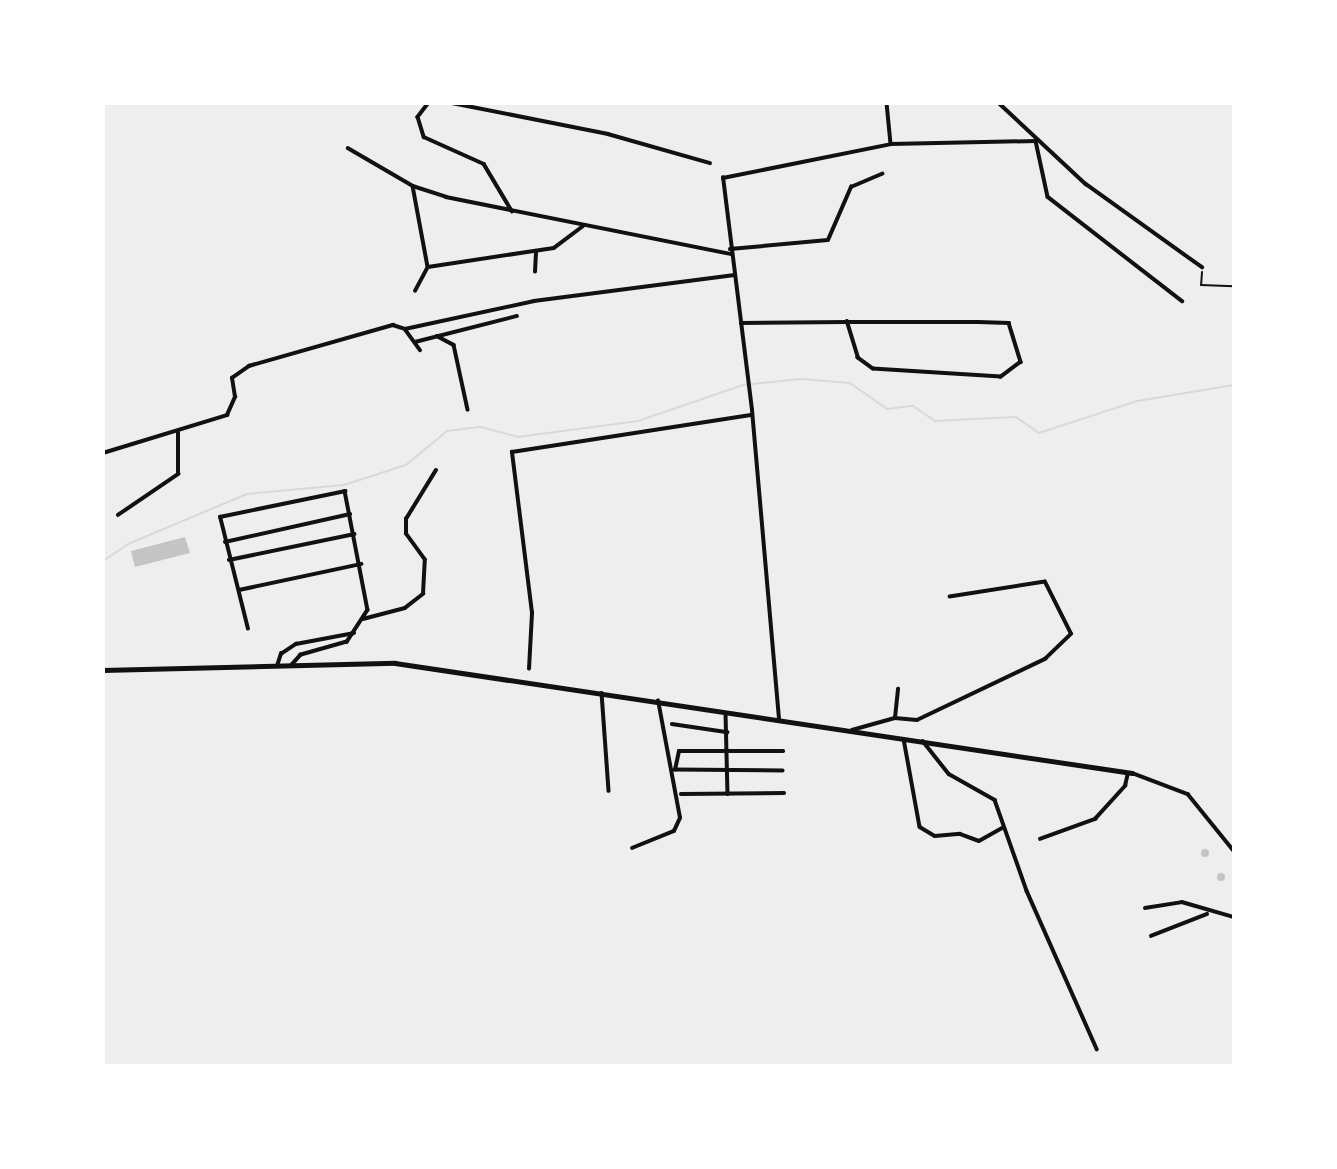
<!DOCTYPE html>
<style>
body{margin:0}
#map{position:relative;width:1337px;height:1169px;overflow:hidden;background:#fff;font-family:"Source Sans 3",sans-serif}
div>[style]{position:absolute}
.green>*{inset:0;background:#eee}
.stream>*{height:2px;margin:-1px;padding:0 1px;transform-origin:1px;border-radius:1px;background:#d9d9d9}
.building>*{inset:0;background:#c4c4c4}
.round{border-radius:50%}
.path>*{height:2px;margin:-1px;padding:0 1px;transform-origin:1px;border-radius:1px;background:#111}
.minor>*{height:3.5px;margin:-1.75px;padding:0 1.75px;transform-origin:1.75px;border-radius:1.75px;background:#111}
.tertiary>*{height:4.5px;margin:-2.25px;padding:0 2.25px;transform-origin:2.25px;border-radius:2.25px;background:#111}
span{translate:-50% -50%;white-space:nowrap;text-align:center;line-height:1.15;-webkit-text-stroke:5px #fff;paint-order:stroke}
.frame{position:absolute;inset:0;border:105px solid #fff;pointer-events:none}
</style>
<div id="map">
<div class="green">
<i style="clip-path:polygon(103px 103px,1234px 103px,1234px 1066px,103px 1066px)"></i>
</div>
<div class="stream">
<i style="left:103px;top:561px;width:30px;rotate:-34deg"></i>
<i style="left:128px;top:544px;width:129px;rotate:-22.8deg"></i>
<i style="left:247px;top:494px;width:97px;rotate:-5.3deg"></i>
<i style="left:344px;top:485px;width:65px;rotate:-17.9deg"></i>
<i style="left:406px;top:465px;width:53px;rotate:-39.7deg"></i>
<i style="left:447px;top:431px;width:34px;rotate:-7deg"></i>
<i style="left:481px;top:427px;width:38px;rotate:15deg"></i>
<i style="left:518px;top:437px;width:121px;rotate:-7.6deg"></i>
<i style="left:638px;top:421px;width:111px;rotate:-18.9deg"></i>
<i style="left:743px;top:385px;width:59px;rotate:-5.8deg"></i>
<i style="left:802px;top:379px;width:48px;rotate:4.8deg"></i>
<i style="left:850px;top:383px;width:45px;rotate:35.1deg"></i>
<i style="left:887px;top:409px;width:26px;rotate:-7deg"></i>
<i style="left:913px;top:406px;width:27px;rotate:34deg"></i>
<i style="left:935px;top:421px;width:81px;rotate:-2.8deg"></i>
<i style="left:1016px;top:417px;width:28px;rotate:35deg"></i>
<i style="left:1039px;top:433px;width:103px;rotate:-18.1deg"></i>
<i style="left:1137px;top:401px;width:98px;rotate:-9.4deg"></i>
</div>
<div class="building">
<i style="clip-path:polygon(185px 537px,190px 553px,135px 567px,131px 551px)"></i>
<i class="round" style="left:1201px;top:849px;width:8px;height:8px"></i>
<i class="round" style="left:1217px;top:873px;width:8px;height:8px"></i>
</div>
<div class="path">
<i style="left:1202px;top:272px;width:13px;rotate:94deg"></i>
<i style="left:1201px;top:285px;width:33px;rotate:2deg"></i>
</div>
<div class="minor">
<i style="left:429px;top:103px;width:18px;rotate:128deg"></i>
<i style="left:418px;top:117px;width:21px;rotate:73deg"></i>
<i style="left:424px;top:137px;width:66px;rotate:24.2deg"></i>
<i style="left:484px;top:164px;width:55px;rotate:59.2deg"></i>
<i style="left:452px;top:103px;width:159px;rotate:11.2deg"></i>
<i style="left:608px;top:134px;width:106px;rotate:15.9deg"></i>
<i style="left:887px;top:103px;width:41px;rotate:84.4deg"></i>
<i style="left:999px;top:103px;width:119px;rotate:43deg"></i>
<i style="left:1086px;top:184px;width:143px;rotate:35.6deg"></i>
<i style="left:348px;top:148px;width:75px;rotate:30.3deg"></i>
<i style="left:413px;top:186px;width:35px;rotate:18deg"></i>
<i style="left:446px;top:197px;width:291px;rotate:11.3deg"></i>
<i style="left:413px;top:186px;width:82px;rotate:79.5deg"></i>
<i style="left:428px;top:267px;width:127px;rotate:-8.6deg"></i>
<i style="left:554px;top:248px;width:36px;rotate:-37deg"></i>
<i style="left:730px;top:249px;width:98px;rotate:-5.2deg"></i>
<i style="left:828px;top:240px;width:58px;rotate:-66.5deg"></i>
<i style="left:851px;top:187px;width:34px;rotate:-23deg"></i>
<i style="left:535px;top:272px;width:20px;rotate:-87deg"></i>
<i style="left:415px;top:291px;width:27px;rotate:-62deg"></i>
<i style="left:741px;top:323px;width:106px;rotate:-0.5deg"></i>
<i style="left:847px;top:322px;width:131px"></i>
<i style="left:978px;top:322px;width:31px;rotate:2deg"></i>
<i style="left:1009px;top:323px;width:41px;rotate:72.9deg"></i>
<i style="left:1021px;top:362px;width:25px;rotate:143deg"></i>
<i style="left:1001px;top:377px;width:128px;rotate:-176.4deg"></i>
<i style="left:873px;top:369px;width:19px;rotate:-144deg"></i>
<i style="left:858px;top:358px;width:38px;rotate:-107deg"></i>
<i style="left:405px;top:329px;width:132px;rotate:-12.2deg"></i>
<i style="left:534px;top:301px;width:202px;rotate:-7.4deg"></i>
<i style="left:437px;top:336px;width:19px;rotate:28deg"></i>
<i style="left:454px;top:345px;width:66px;rotate:77.8deg"></i>
<i style="left:415px;top:342px;width:105px;rotate:-14.3deg"></i>
<i style="left:103px;top:453px;width:130px;rotate:-17deg"></i>
<i style="left:227px;top:415px;width:20px;rotate:-66deg"></i>
<i style="left:235px;top:397px;width:19px;rotate:-99deg"></i>
<i style="left:232px;top:378px;width:21px;rotate:-35deg"></i>
<i style="left:249px;top:366px;width:150px;rotate:-15.9deg"></i>
<i style="left:393px;top:325px;width:13px;rotate:18deg"></i>
<i style="left:405px;top:329px;width:26px;rotate:54deg"></i>
<i style="left:118px;top:515px;width:73px;rotate:-34.3deg"></i>
<i style="left:178px;top:474px;width:41px;rotate:-90deg"></i>
<i style="left:225px;top:542px;width:128px;rotate:-12.6deg"></i>
<i style="left:229px;top:560px;width:128px;rotate:-11.7deg"></i>
<i style="left:239px;top:590px;width:125px;rotate:-12deg"></i>
<i style="left:363px;top:619px;width:43px;rotate:-14.7deg"></i>
<i style="left:405px;top:608px;width:23px;rotate:-38deg"></i>
<i style="left:423px;top:594px;width:34px;rotate:-87deg"></i>
<i style="left:425px;top:560px;width:32px;rotate:-126deg"></i>
<i style="left:406px;top:534px;width:15px;rotate:-90deg"></i>
<i style="left:406px;top:519px;width:57px;rotate:-58.5deg"></i>
<i style="left:248px;top:629px;width:115px;rotate:-104deg"></i>
<i style="left:220px;top:517px;width:128px;rotate:-11.7deg"></i>
<i style="left:345px;top:491px;width:121px;rotate:79.1deg"></i>
<i style="left:368px;top:610px;width:38px;rotate:123deg"></i>
<i style="left:347px;top:642px;width:48px;rotate:164.2deg"></i>
<i style="left:301px;top:655px;width:13px;rotate:132deg"></i>
<i style="left:277px;top:666px;width:13px;rotate:-72deg"></i>
<i style="left:281px;top:654px;width:18px;rotate:-34deg"></i>
<i style="left:296px;top:644px;width:59px;rotate:-10.7deg"></i>
<i style="left:529px;top:669px;width:56px;rotate:-86.9deg"></i>
<i style="left:532px;top:613px;width:162px;rotate:-97.1deg"></i>
<i style="left:512px;top:452px;width:243px;rotate:-8.8deg"></i>
<i style="left:602px;top:693px;width:98px;rotate:85.9deg"></i>
<i style="left:726px;top:713px;width:81px;rotate:88.6deg"></i>
<i style="left:895px;top:718px;width:22px;rotate:5deg"></i>
<i style="left:917px;top:720px;width:142px;rotate:-25.5deg"></i>
<i style="left:1045px;top:659px;width:36px;rotate:-44deg"></i>
<i style="left:1071px;top:634px;width:58px;rotate:-116.6deg"></i>
<i style="left:1045px;top:582px;width:96px;rotate:171deg"></i>
<i style="left:779px;top:719px;width:310px;rotate:-95deg"></i>
<i style="left:752px;top:410px;width:234px;rotate:-97.1deg"></i>
<i style="left:723px;top:178px;width:171px;rotate:-11.4deg"></i>
<i style="left:891px;top:144px;width:145px;rotate:-1.2deg"></i>
<i style="left:1036px;top:141px;width:57px;rotate:77.9deg"></i>
<i style="left:1048px;top:197px;width:170px;rotate:37.8deg"></i>
<i style="left:672px;top:724px;width:56px;rotate:8.3deg"></i>
<i style="left:852px;top:730px;width:45px;rotate:-15.6deg"></i>
<i style="left:895px;top:718px;width:29px;rotate:-84deg"></i>
<i style="left:904px;top:739px;width:89px;rotate:79.7deg"></i>
<i style="left:920px;top:827px;width:17px;rotate:31deg"></i>
<i style="left:935px;top:836px;width:25px;rotate:-5deg"></i>
<i style="left:960px;top:834px;width:20px;rotate:20deg"></i>
<i style="left:979px;top:841px;width:26px;rotate:-29deg"></i>
<i style="left:923px;top:741px;width:42px;rotate:51.8deg"></i>
<i style="left:949px;top:774px;width:53px;rotate:29.5deg"></i>
<i style="left:995px;top:800px;width:96px;rotate:70.6deg"></i>
<i style="left:1027px;top:891px;width:173px;rotate:66.1deg"></i>
<i style="left:783px;top:771px;width:108px;rotate:-179.5deg"></i>
<i style="left:675px;top:770px;width:19px;rotate:-78deg"></i>
<i style="left:679px;top:751px;width:104px"></i>
<i style="left:1132px;top:773px;width:60px;rotate:20.6deg"></i>
<i style="left:1188px;top:794px;width:73px;rotate:51.1deg"></i>
<i style="left:681px;top:794px;width:103px;rotate:-0.6deg"></i>
<i style="left:1040px;top:839px;width:59px;rotate:-20deg"></i>
<i style="left:1095px;top:819px;width:45px;rotate:-47.7deg"></i>
<i style="left:1125px;top:786px;width:13px;rotate:-77deg"></i>
<i style="left:632px;top:848px;width:45px;rotate:-22deg"></i>
<i style="left:674px;top:831px;width:14px;rotate:-65deg"></i>
<i style="left:680px;top:818px;width:119px;rotate:-100.6deg"></i>
<i style="left:1145px;top:908px;width:37px;rotate:-9deg"></i>
<i style="left:1182px;top:902px;width:54px;rotate:16.1deg"></i>
<i style="left:1151px;top:936px;width:60px;rotate:-21.4deg"></i>
</div>
<div class="tertiary">
<i style="left:103px;top:670px;width:292px;rotate:-1.4deg"></i>
<i style="left:395px;top:663px;width:745px;rotate:8.49deg"></i>
</div>
<div class="frame"></div>
</div>
